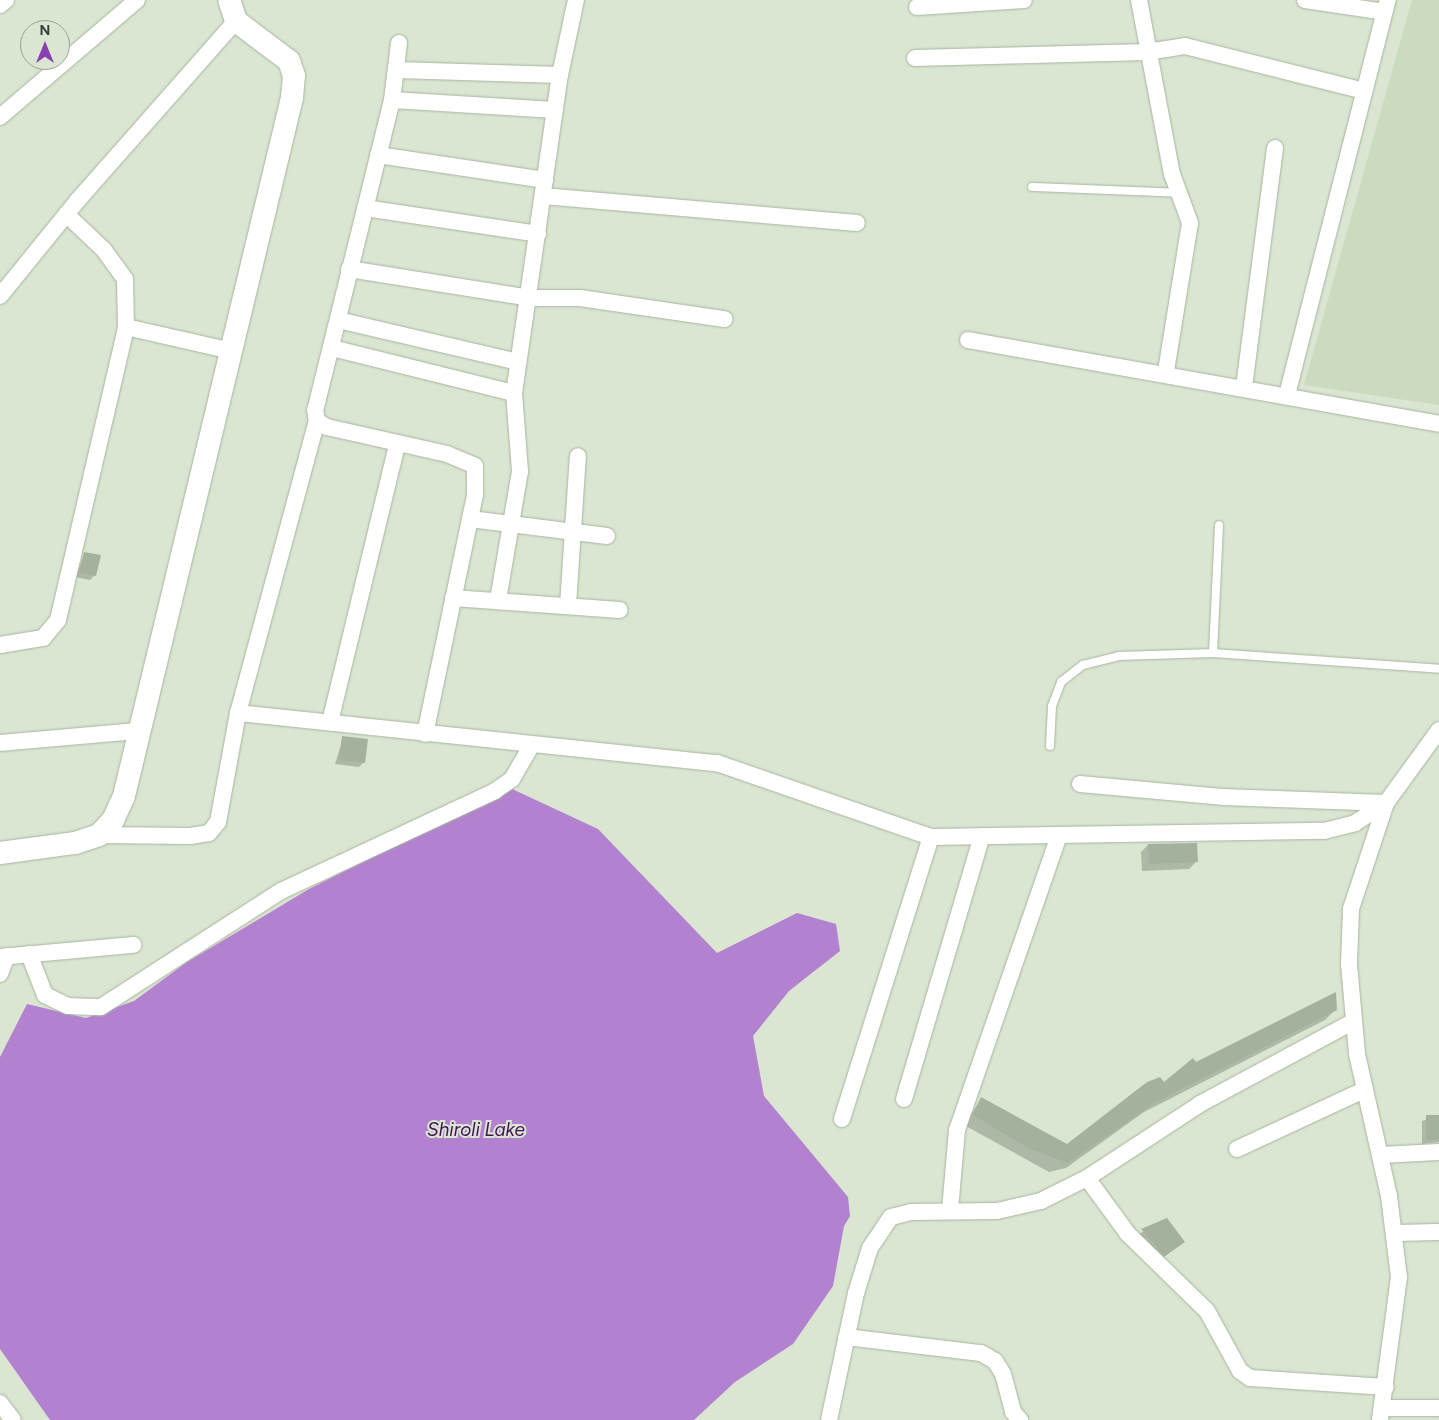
<!DOCTYPE html>
<style>
body{margin:0}
#map{position:relative;width:1439px;height:1420px;overflow:hidden;background:#dae6d1;font-family:Figtree,sans-serif}
div>[style]{position:absolute}
.built>*{inset:0;background:#cadbbf}
.water>*{inset:0;background:#b281cf}
.shadow>*{inset:0;background:#0003}
.building>*{inset:0;background:#a4b19c}
.roads{filter:drop-shadow(0 0 1px #a8b49f) drop-shadow(0 0 1px #a8b49f)}
.lane>*{height:8px;margin:-4px;padding:0 4px;transform-origin:4px;border-radius:4px;background:#fff}
.street>*{height:16px;margin:-8px;padding:0 8px;transform-origin:8px;border-radius:8px;background:#fff}
.secondary>*{height:22px;margin:-11px;padding:0 11px;transform-origin:11px;border-radius:11px;background:#fff}
span{translate:-50% -50%;white-space:nowrap;text-align:center;line-height:1.15;-webkit-text-stroke:4px #dae6d1;paint-order:stroke}
.water-label{font-size:19px;color:#411158;font-style:italic}
.north{position:absolute;left:20px;top:20px;width:50px;height:50px;box-sizing:border-box;background:#dae6d1;border:1px solid #9aa393;border-radius:50%;rotate:0deg;font-size:14px;font-weight:700;line-height:20px;text-align:center;color:#393e36}
.north::after{content:'';display:block;margin:auto;width:18px;height:22px;background:#8b40b1;clip-path:polygon(50% 0,100% 100%,50% 72%,0 100%)}
</style>
<div id="map">
<div class="built">
<i style="clip-path:polygon(1412px 0,1439px 0,1439px 405px,1304px 385px)"></i>
</div>
<div class="water">
<i style="clip-path:polygon(510px 788px,598px 829px,717px 953px,797px 913px,836px 924px,840px 951px,789px 991px,753px 1036px,764px 1096px,848px 1197px,850px 1216px,844px 1226px,833px 1286px,793px 1344px,735px 1382px,694px 1420px,50px 1420px,0 1349px,0 1057px,27px 1004px,86px 1018px,134px 1001px,187px 962px,309px 889px)"></i>
</div>
<div class="shadow">
<i style="clip-path:polygon(85px 553px,95px 575px,90px 580px,75px 577px)"></i>
<i style="clip-path:polygon(343px 738px,364px 762px,359px 767px,335px 764px)"></i>
<i style="clip-path:polygon(1148px 845px,1196px 862px,1189px 869px,1142px 871px,1141px 852px)"></i>
<i style="clip-path:polygon(1336px 1009px,1325px 1020px,1144px 1112px,1066px 1168px,1049px 1172px,964px 1125px,981px 1099px,1067px 1145px,1195px 1064px)"></i>
<i style="clip-path:polygon(1439px 1116px,1439px 1142px,1422px 1144px,1422px 1121px)"></i>
<i style="clip-path:polygon(1167px 1219px,1178px 1246px,1160px 1260px,1137px 1235px)"></i>
</div>
<div class="building">
<i style="clip-path:polygon(84px 552px,101px 555px,96px 576px,79px 573px)"></i>
<i style="clip-path:polygon(342px 736px,368px 739px,365px 763px,339px 760px)"></i>
<i style="clip-path:polygon(1197px 843px,1198px 862px,1149px 864px,1148px 844px)"></i>
<i style="clip-path:polygon(1336px 992px,1337px 1010px,1156px 1102px,1068px 1163px,1028px 1148px,973px 1115px,981px 1097px,1067px 1144px,1147px 1082px,1160px 1077px,1164px 1082px,1193px 1058px,1196px 1062px)"></i>
<i style="clip-path:polygon(1426px 1115px,1439px 1115px,1439px 1140px,1426px 1140px)"></i>
<i style="clip-path:polygon(1167px 1218px,1185px 1242px,1165px 1256px,1141px 1229px)"></i>
</div>
<div class="roads">
<div class="lane">
<i style="left:1032px;top:187px;width:148px;rotate:2.3deg"></i>
<i style="left:1213px;top:653px;width:128px;rotate:-87.3deg"></i>
<i style="left:1050px;top:746px;width:40px;rotate:-87.1deg"></i>
<i style="left:1052px;top:706px;width:26px;rotate:-69deg"></i>
<i style="left:1061px;top:682px;width:28px;rotate:-38deg"></i>
<i style="left:1083px;top:665px;width:37px;rotate:-14deg"></i>
<i style="left:1119px;top:656px;width:94px;rotate:-1.8deg"></i>
<i style="left:1213px;top:653px;width:227px;rotate:4deg"></i>
</div>
<div class="street">
<i style="left:1139px;top:0;width:177px;rotate:79.3deg"></i>
<i style="left:1172px;top:174px;width:52px;rotate:69.8deg"></i>
<i style="left:1190px;top:223px;width:151px;rotate:99.2deg"></i>
<i style="left:1305px;top:0;width:80px;rotate:8.6deg"></i>
<i style="left:0;top:5px;width:8px;rotate:-40deg"></i>
<i style="left:917px;top:7px;width:107px;rotate:-3.7deg"></i>
<i style="left:399px;top:43px;width:57px;rotate:97deg"></i>
<i style="left:392px;top:100px;width:319px;rotate:103.9deg"></i>
<i style="left:315px;top:410px;width:11px;rotate:80deg"></i>
<i style="left:317px;top:421px;width:12px;rotate:31deg"></i>
<i style="left:327px;top:427px;width:123px;rotate:12.7deg"></i>
<i style="left:447px;top:454px;width:30px;rotate:23deg"></i>
<i style="left:475px;top:466px;width:29px;rotate:90deg"></i>
<i style="left:475px;top:495px;width:244px;rotate:101.8deg"></i>
<i style="left:915px;top:58px;width:232px;rotate:-1.5deg"></i>
<i style="left:1147px;top:52px;width:38px;rotate:-9deg"></i>
<i style="left:1185px;top:46px;width:185px;rotate:14.1deg"></i>
<i style="left:397px;top:70px;width:163px;rotate:1.8deg"></i>
<i style="left:392px;top:100px;width:163px;rotate:3.5deg"></i>
<i style="left:0;top:117px;width:180px;rotate:-40.5deg"></i>
<i style="left:378px;top:155px;width:169px;rotate:8.5deg"></i>
<i style="left:543px;top:196px;width:315px;rotate:4.9deg"></i>
<i style="left:365px;top:208px;width:175px;rotate:8.5deg"></i>
<i style="left:349px;top:269px;width:183px;rotate:9.1deg"></i>
<i style="left:530px;top:298px;width:50px"></i>
<i style="left:580px;top:298px;width:146px;rotate:8.3deg"></i>
<i style="left:0;top:296px;width:124px;rotate:-50.9deg"></i>
<i style="left:78px;top:200px;width:239px;rotate:-48.6deg"></i>
<i style="left:338px;top:320px;width:185px;rotate:13.1deg"></i>
<i style="left:126px;top:327px;width:109px;rotate:12.8deg"></i>
<i style="left:968px;top:340px;width:478px;rotate:10.1deg"></i>
<i style="left:332px;top:348px;width:187px;rotate:13.9deg"></i>
<i style="left:1244px;top:387px;width:241px;rotate:-82.6deg"></i>
<i style="left:1287px;top:395px;width:408px;rotate:-75.7deg"></i>
<i style="left:470px;top:519px;width:138px;rotate:7.1deg"></i>
<i style="left:453px;top:598px;width:167px;rotate:4.1deg"></i>
<i style="left:498px;top:600px;width:131px;rotate:-80.3deg"></i>
<i style="left:520px;top:471px;width:78px;rotate:-94.4deg"></i>
<i style="left:514px;top:393px;width:321px;rotate:-81.8deg"></i>
<i style="left:560px;top:75px;width:77px;rotate:-78deg"></i>
<i style="left:568px;top:605px;width:149px;rotate:-86.2deg"></i>
<i style="left:0;top:645px;width:44px;rotate:-9.2deg"></i>
<i style="left:43px;top:638px;width:23px;rotate:-50deg"></i>
<i style="left:58px;top:620px;width:301px;rotate:-76.9deg"></i>
<i style="left:126px;top:327px;width:48px;rotate:-91.2deg"></i>
<i style="left:125px;top:279px;width:36px;rotate:-126deg"></i>
<i style="left:104px;top:250px;width:52px;rotate:-136.5deg"></i>
<i style="left:238px;top:713px;width:482px;rotate:6deg"></i>
<i style="left:717px;top:763px;width:226px;rotate:19.1deg"></i>
<i style="left:931px;top:837px;width:393px;rotate:-0.9deg"></i>
<i style="left:1324px;top:831px;width:32px;rotate:-14deg"></i>
<i style="left:1355px;top:823px;width:37px;rotate:-33deg"></i>
<i style="left:1386px;top:803px;width:90px;rotate:-54deg"></i>
<i style="left:330px;top:722px;width:284px;rotate:-76.4deg"></i>
<i style="left:0;top:743px;width:138px;rotate:-5deg"></i>
<i style="left:1080px;top:784px;width:145px;rotate:5.2deg"></i>
<i style="left:1224px;top:797px;width:162px;rotate:2.1deg"></i>
<i style="left:1386px;top:803px;width:112px;rotate:108.3deg"></i>
<i style="left:1351px;top:909px;width:55px;rotate:92.1deg"></i>
<i style="left:1349px;top:964px;width:90px;rotate:84.9deg"></i>
<i style="left:1357px;top:1054px;width:146px;rotate:77.3deg"></i>
<i style="left:1389px;top:1196px;width:82px;rotate:83deg"></i>
<i style="left:1399px;top:1277px;width:144px;rotate:97.6deg"></i>
<i style="left:99px;top:835px;width:91px;rotate:0.6deg"></i>
<i style="left:190px;top:836px;width:19px;rotate:-9deg"></i>
<i style="left:209px;top:833px;width:14px;rotate:-51deg"></i>
<i style="left:218px;top:822px;width:111px;rotate:-79.6deg"></i>
<i style="left:238px;top:713px;width:302px;rotate:-74.9deg"></i>
<i style="left:29px;top:954px;width:44px;rotate:68.7deg"></i>
<i style="left:45px;top:995px;width:25px;rotate:26deg"></i>
<i style="left:68px;top:1006px;width:33px;rotate:2deg"></i>
<i style="left:101px;top:1007px;width:214px;rotate:-32.8deg"></i>
<i style="left:281px;top:891px;width:236px;rotate:-25deg"></i>
<i style="left:495px;top:791px;width:21px;rotate:-35deg"></i>
<i style="left:512px;top:779px;width:39px;rotate:-60deg"></i>
<i style="left:0;top:957px;width:134px;rotate:-5.2deg"></i>
<i style="left:0;top:974px;width:19px;rotate:-69deg"></i>
<i style="left:904px;top:1099px;width:274px;rotate:-73.5deg"></i>
<i style="left:842px;top:1119px;width:296px;rotate:-72.5deg"></i>
<i style="left:1237px;top:1149px;width:140px;rotate:-24.9deg"></i>
<i style="left:1380px;top:1155px;width:59px;rotate:-2.9deg"></i>
<i style="left:1087px;top:1178px;width:69px;rotate:53.8deg"></i>
<i style="left:1128px;top:1234px;width:110px;rotate:44.3deg"></i>
<i style="left:1207px;top:1311px;width:68px;rotate:61.2deg"></i>
<i style="left:1240px;top:1371px;width:12px;rotate:35deg"></i>
<i style="left:1250px;top:1378px;width:136px;rotate:3.8deg"></i>
<i style="left:950px;top:1210px;width:80px;rotate:-85deg"></i>
<i style="left:957px;top:1130px;width:312px;rotate:-70.9deg"></i>
<i style="left:1395px;top:1233px;width:44px;rotate:-1.3deg"></i>
<i style="left:846px;top:1337px;width:136px;rotate:6.8deg"></i>
<i style="left:981px;top:1353px;width:16px;rotate:30deg"></i>
<i style="left:995px;top:1361px;width:15px;rotate:58deg"></i>
<i style="left:1003px;top:1374px;width:39px;rotate:75deg"></i>
<i style="left:1013px;top:1412px;width:11px;rotate:49deg"></i>
<i style="left:0;top:1403px;width:21px;rotate:53deg"></i>
<i style="left:1382px;top:1408px;width:57px"></i>
<i style="left:829px;top:1420px;width:130px;rotate:-78deg"></i>
<i style="left:856px;top:1293px;width:47px;rotate:-72.7deg"></i>
<i style="left:870px;top:1248px;width:37px;rotate:-56deg"></i>
<i style="left:891px;top:1217px;width:21px;rotate:-14deg"></i>
<i style="left:911px;top:1212px;width:86px;rotate:-0.7deg"></i>
<i style="left:997px;top:1211px;width:45px;rotate:-12.8deg"></i>
<i style="left:1041px;top:1201px;width:51px;rotate:-26.6deg"></i>
<i style="left:1087px;top:1178px;width:135px;rotate:-33.2deg"></i>
<i style="left:1200px;top:1104px;width:173px;rotate:-28.3deg"></i>
</div>
<div class="secondary">
<i style="left:0;top:853px;width:76px;rotate:-7.6deg"></i>
<i style="left:75px;top:843px;width:25px;rotate:-18deg"></i>
<i style="left:99px;top:835px;width:21px;rotate:-47deg"></i>
<i style="left:113px;top:820px;width:26px;rotate:-65deg"></i>
<i style="left:124px;top:796px;width:718px;rotate:-76.47deg"></i>
<i style="left:292px;top:98px;width:22px;rotate:-85deg"></i>
<i style="left:294px;top:76px;width:16px;rotate:-108deg"></i>
<i style="left:289px;top:61px;width:66px;rotate:-143deg"></i>
<i style="left:236px;top:21px;width:22px;rotate:-108deg"></i>
</div>
</div>
<div class="water-label">
<span style="left:476px;top:1130px">Shiroli Lake</span>
</div>
<div class="north">N</div>
</div>
